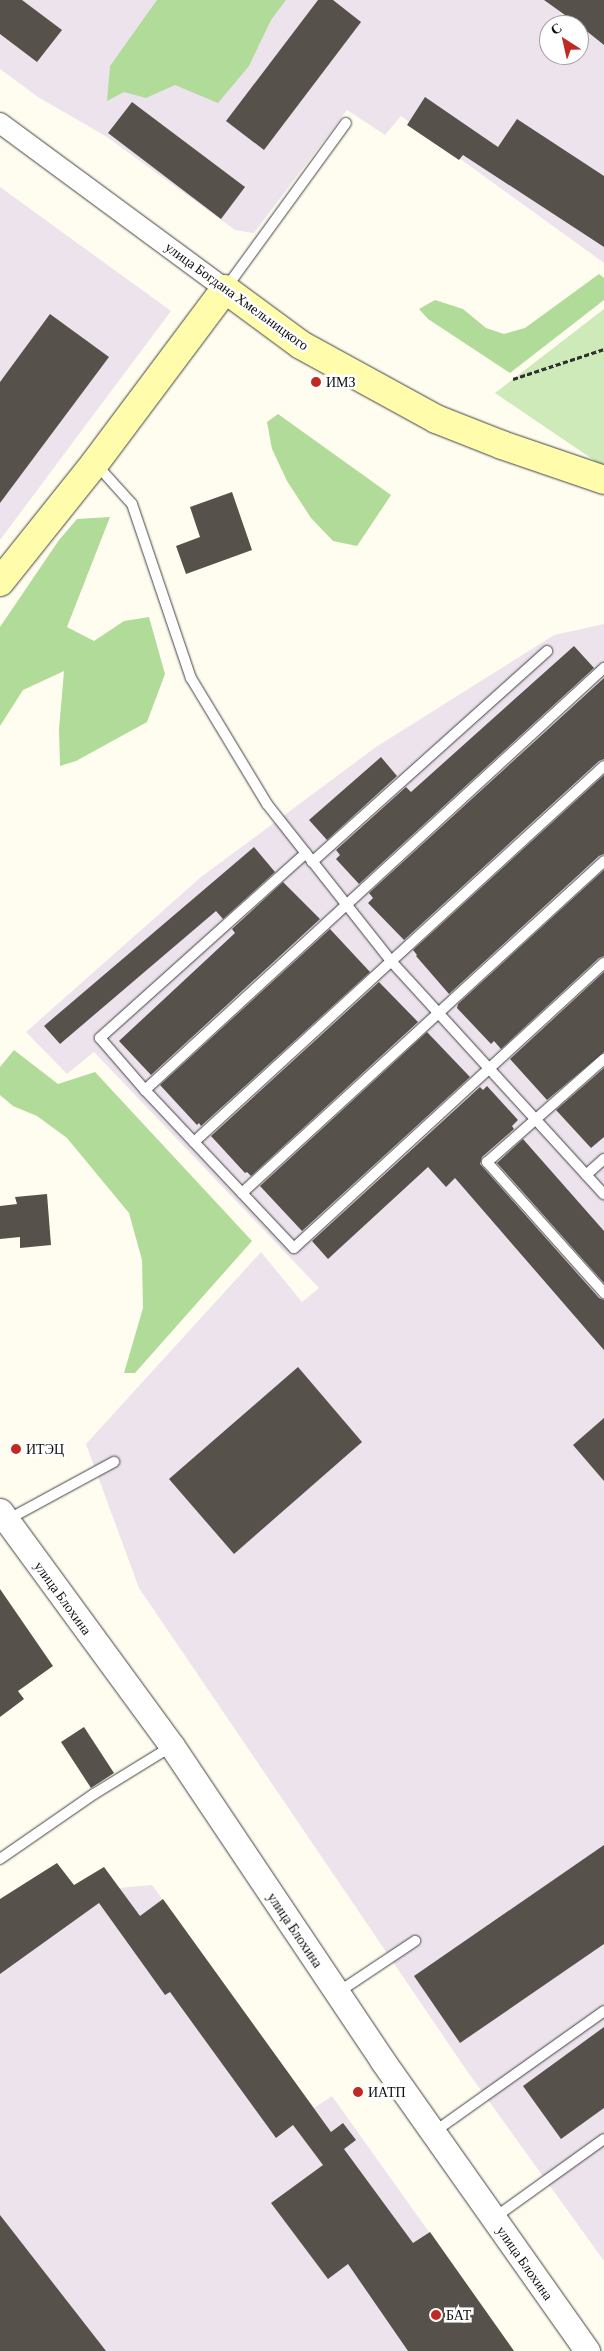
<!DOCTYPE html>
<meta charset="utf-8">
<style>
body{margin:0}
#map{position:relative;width:604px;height:2351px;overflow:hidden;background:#fffdf0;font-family:"Crimson Pro",serif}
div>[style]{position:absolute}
.industrial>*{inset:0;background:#ede3ed}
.green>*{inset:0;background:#cfeab9}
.forest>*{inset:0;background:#b1db98}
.building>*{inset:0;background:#57514b}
.path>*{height:3px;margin-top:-1.5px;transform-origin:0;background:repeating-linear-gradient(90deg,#303030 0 5px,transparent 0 7.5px)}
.roads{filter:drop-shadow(0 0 1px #414141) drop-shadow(0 0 1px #414141)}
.service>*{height:10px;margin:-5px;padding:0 5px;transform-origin:5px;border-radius:5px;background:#fff}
.minor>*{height:20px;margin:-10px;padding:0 10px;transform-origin:10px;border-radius:10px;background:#fff}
.tertiary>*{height:25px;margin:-12.5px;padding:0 12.5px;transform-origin:12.5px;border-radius:12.5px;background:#fff}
.secondary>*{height:28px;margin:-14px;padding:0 14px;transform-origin:14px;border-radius:14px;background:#fffcab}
.dots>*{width:14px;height:14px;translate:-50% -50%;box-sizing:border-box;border:2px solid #fff;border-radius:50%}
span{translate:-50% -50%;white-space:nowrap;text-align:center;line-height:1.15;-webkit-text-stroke:5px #fff;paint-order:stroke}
.street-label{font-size:14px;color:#0e0e0e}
.poi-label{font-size:14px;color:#0e0e0e}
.left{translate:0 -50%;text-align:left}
.north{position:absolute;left:539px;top:15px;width:50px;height:50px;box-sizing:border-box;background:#fff;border:1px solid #9f9f9f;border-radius:50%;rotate:325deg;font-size:14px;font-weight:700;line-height:20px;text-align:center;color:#0e0e0e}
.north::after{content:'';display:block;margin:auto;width:18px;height:22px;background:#c12924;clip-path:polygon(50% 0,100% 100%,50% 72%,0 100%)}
</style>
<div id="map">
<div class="industrial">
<i style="clip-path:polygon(evenodd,0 0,604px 0,604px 263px,401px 116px,385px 135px,347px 110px,254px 233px,235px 230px,107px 137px,38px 97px,0 69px,0 0,549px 25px,579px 25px,579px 55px,549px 55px,549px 25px)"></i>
<i style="clip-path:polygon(0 187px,171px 311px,0 540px)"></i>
<i style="clip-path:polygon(604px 624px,604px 2261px,465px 2068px,139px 1588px,86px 1444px,261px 1252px,302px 1302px,319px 1288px,94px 1052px,67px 1074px,26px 1032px,201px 877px,376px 747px,554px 635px)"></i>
<i style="clip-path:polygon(152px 1885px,314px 2108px,332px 2096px,514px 2351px,0 2351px,0 1974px,119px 1888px)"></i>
</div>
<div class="green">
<i style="clip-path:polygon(604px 309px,604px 467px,495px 393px)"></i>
</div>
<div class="forest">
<i style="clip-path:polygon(157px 0,286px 0,271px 20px,249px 66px,218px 103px,175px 85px,146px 98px,124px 92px,107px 101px,110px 66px)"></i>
<i style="clip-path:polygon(599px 274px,604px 278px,604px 300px,510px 373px,428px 319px,419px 309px,435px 300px,463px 309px,486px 328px,504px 334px,525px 328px)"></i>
<i style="clip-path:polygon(278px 414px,391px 495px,357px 546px,333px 541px,311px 518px,287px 481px,272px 449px,267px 422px)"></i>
<i style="clip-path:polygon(110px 517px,67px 627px,94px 641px,124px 621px,149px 617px,165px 674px,147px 722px,76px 761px,60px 766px,59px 729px,64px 671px,23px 690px,0 726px,0 627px,59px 540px,77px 519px)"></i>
<i style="clip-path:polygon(14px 1050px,58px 1084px,95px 1072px,252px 1241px,135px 1373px,124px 1373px,143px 1308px,142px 1260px,129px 1213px,67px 1138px,37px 1116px,13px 1106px,0 1095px,0 1067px)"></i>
</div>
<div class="building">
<i style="clip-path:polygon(0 0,22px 0,62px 30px,37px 62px,0 34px)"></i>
<i style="clip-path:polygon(318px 0,333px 0,361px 22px,264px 150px,226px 121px)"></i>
<i style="clip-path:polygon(544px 0,604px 0,604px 45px,579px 25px)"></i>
<i style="clip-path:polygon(425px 97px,498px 147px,517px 119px,604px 176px,604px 247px,463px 155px,459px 160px,407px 125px)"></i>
<i style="clip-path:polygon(132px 102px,245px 187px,221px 219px,108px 133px)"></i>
<i style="clip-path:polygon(50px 314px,109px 357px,0 503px,0 382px)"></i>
<i style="clip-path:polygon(232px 492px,252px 550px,186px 574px,176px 546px,200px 537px,190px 507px)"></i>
<i style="clip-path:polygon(574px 646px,594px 668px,359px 884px,336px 859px,340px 855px,336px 850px,406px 787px,411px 792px)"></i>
<i style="clip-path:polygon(604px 678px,604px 759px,599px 761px,404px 940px,368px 903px,373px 898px,369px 893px)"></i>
<i style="clip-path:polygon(381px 757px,397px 776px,327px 840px,309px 820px)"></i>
<i style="clip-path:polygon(604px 775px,604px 854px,599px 856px,449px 994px,416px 956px,417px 955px,413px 950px)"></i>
<i style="clip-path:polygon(254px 847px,275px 872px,223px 919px,216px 911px,60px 1044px,44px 1026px)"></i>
<i style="clip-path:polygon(604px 870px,604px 956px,599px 958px,501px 1049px,494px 1041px,491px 1044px,457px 1008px,458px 1004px)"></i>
<i style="clip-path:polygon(283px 882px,320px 919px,151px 1075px,119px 1041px,235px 933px,232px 929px)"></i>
<i style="clip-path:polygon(330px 929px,370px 972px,201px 1126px,199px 1123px,197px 1125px,160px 1085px)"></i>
<i style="clip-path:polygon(604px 972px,604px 1052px,547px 1100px,510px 1059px)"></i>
<i style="clip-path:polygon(379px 982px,418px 1022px,251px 1176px,247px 1172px,245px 1173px,211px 1136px)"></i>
<i style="clip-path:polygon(427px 1032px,470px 1077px,302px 1231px,260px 1186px)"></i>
<i style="clip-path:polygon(604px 1068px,604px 1137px,591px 1148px,556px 1110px)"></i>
<i style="clip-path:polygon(487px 1086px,518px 1120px,512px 1126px,514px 1129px,482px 1157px,480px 1164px,599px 1298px,604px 1300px,604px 1350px,455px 1178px,446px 1187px,428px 1167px,328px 1259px,312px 1241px,480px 1087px,483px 1090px)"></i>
<i style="clip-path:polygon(523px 1139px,604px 1231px,604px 1283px,497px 1163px)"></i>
<i style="clip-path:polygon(47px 1194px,51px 1245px,20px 1248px,20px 1237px,0 1239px,0 1206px,17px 1204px,15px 1197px)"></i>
<i style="clip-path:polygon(298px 1367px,362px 1442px,234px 1554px,169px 1479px)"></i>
<i style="clip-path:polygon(604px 1418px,604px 1481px,573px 1445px)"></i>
<i style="clip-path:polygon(0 1589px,53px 1666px,18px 1691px,24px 1699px,0 1717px)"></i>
<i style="clip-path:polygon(84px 1727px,114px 1773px,91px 1788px,61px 1742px)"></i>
<i style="clip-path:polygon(604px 1845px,604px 1944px,460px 2043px,414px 1976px)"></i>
<i style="clip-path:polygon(57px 1863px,74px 1885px,104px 1867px,140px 1916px,163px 1899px,331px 2132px,343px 2123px,356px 2140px,344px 2149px,413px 2243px,430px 2232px,514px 2351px,408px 2351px,348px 2264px,328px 2279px,271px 2203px,323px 2165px,293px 2125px,276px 2138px,170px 1992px,165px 1995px,99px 1903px,0 1974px,0 1899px)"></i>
<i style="clip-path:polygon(604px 2027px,604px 2108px,561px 2139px,523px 2086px)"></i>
<i style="clip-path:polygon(0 2215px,106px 2351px,0 2351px)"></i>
</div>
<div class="path">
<i style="left:513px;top:379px;width:96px;rotate:-18.2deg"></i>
</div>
<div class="roads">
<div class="service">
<i style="left:226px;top:288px;width:204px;rotate:-54deg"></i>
<i style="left:95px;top:463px;width:55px;rotate:47.9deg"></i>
<i style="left:132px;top:504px;width:184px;rotate:71.3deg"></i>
<i style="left:191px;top:678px;width:147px;rotate:58.9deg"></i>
<i style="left:267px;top:804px;width:200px;rotate:51.7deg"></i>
<i style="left:391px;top:961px;width:316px;rotate:47.6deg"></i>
<i style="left:306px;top:853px;width:277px;rotate:138.1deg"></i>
<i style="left:100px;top:1038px;width:69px;rotate:49.1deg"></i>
<i style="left:145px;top:1090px;width:624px;rotate:-42.6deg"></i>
<i style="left:312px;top:862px;width:316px;rotate:-41.9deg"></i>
<i style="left:604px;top:1059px;width:156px;rotate:138.6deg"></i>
<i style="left:487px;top:1162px;width:176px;rotate:48.2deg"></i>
<i style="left:145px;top:1090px;width:217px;rotate:46.7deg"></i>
<i style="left:294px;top:1248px;width:421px;rotate:-42.6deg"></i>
<i style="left:194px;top:1142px;width:556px;rotate:-42.52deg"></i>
<i style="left:586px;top:1175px;width:24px;rotate:-42deg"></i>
<i style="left:242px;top:1193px;width:491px;rotate:-42.5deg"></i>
<i style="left:7px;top:1520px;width:122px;rotate:-28.5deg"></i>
<i style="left:0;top:1859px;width:114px;rotate:-34.7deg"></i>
<i style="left:94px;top:1794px;width:92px;rotate:-31.6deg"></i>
<i style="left:337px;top:1993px;width:94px;rotate:-33.7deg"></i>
<i style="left:434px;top:2132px;width:209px;rotate:-35.4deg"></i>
<i style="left:494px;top:2218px;width:135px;rotate:-35.7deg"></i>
</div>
<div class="minor">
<i style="left:0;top:123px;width:280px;rotate:36.4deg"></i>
</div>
<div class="tertiary">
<i style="left:0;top:1511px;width:291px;rotate:53.8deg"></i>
<i style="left:172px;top:1746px;width:378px;rotate:56.2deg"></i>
<i style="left:382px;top:2060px;width:356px;rotate:54.8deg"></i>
</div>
<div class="secondary">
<i style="left:0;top:582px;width:152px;rotate:-51.4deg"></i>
<i style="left:95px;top:463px;width:217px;rotate:-53.2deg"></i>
<i style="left:225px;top:289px;width:94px;rotate:36.4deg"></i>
<i style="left:301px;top:345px;width:154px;rotate:28.7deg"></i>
<i style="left:436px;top:419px;width:71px;rotate:21.5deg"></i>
<i style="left:502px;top:445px;width:108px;rotate:18.9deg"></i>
</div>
</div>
<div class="dots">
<i style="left:316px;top:382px;background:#c12924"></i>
<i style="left:16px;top:1449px;background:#c12924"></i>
<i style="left:358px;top:2092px;background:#c12924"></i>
<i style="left:436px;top:2315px;background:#c12924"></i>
</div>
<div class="street-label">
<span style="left:237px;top:296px;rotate:36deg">улица Богдана Хмельницкого</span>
<span style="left:63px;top:1598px;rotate:54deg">улица Блохина</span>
<span style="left:295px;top:1930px;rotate:56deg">улица Блохина</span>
<span style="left:525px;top:2263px;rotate:55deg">улица Блохина</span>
</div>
<div class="poi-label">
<span class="left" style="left:326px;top:382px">ИМЗ</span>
<span class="left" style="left:26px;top:1449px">ИТЭЦ</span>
<span class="left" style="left:368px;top:2092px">ИАТП</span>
<span class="left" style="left:446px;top:2315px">БАТ</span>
</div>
<div class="north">С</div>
</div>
